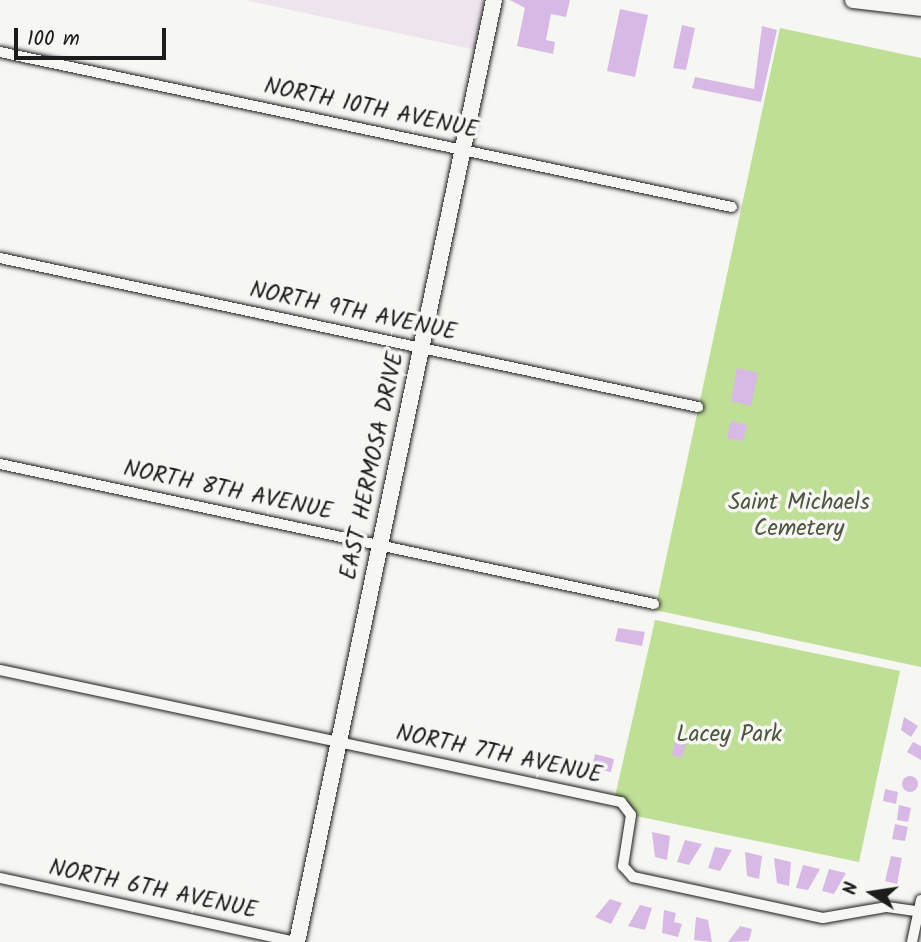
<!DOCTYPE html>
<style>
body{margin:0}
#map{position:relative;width:921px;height:942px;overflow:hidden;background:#f6f6f2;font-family:Kalam,sans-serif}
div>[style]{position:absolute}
.built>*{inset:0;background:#ede4ee}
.green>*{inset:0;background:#bfde96}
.building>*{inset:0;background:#d8b9e6}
.round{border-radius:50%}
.roads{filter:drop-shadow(0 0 2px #1c1c1c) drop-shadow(0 0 2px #1c1c1c)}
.street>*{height:10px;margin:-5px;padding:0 5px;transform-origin:5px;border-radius:5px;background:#f6f6f2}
.secondary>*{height:16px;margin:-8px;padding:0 8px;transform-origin:8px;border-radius:8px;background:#f6f6f2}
span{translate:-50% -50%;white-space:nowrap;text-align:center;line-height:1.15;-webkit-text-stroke:7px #f6f6f2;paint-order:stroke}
.street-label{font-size:23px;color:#1c1c1c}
.park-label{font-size:23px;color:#4d5641}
.north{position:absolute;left:837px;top:858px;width:70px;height:70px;-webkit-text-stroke:5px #f6f6f2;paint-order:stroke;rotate:282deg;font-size:19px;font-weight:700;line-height:28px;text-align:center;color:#1c1c1c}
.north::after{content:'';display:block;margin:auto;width:24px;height:32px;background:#1c1c1c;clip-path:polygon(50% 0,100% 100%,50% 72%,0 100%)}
.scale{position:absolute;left:14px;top:28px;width:152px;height:32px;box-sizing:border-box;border:4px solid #1c1c1c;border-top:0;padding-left:9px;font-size:21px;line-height:24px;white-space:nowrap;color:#1c1c1c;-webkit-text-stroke:5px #f6f6f2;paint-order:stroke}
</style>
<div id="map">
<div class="built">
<i style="clip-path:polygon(245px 0,486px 0,476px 50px)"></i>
</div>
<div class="green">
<i style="clip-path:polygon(780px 28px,921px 58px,921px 667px,655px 610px)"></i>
<i style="clip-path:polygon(655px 620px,900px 671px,859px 862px,631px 815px,614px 801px)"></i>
</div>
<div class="building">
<i style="clip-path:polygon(510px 0,570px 0,566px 17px,551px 14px,546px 40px,555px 42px,553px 54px,517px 46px,525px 8px)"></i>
<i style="clip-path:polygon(620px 9px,648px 15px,635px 77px,607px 71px)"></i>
<i style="clip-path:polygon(682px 25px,695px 28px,686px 70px,673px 68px)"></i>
<i style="clip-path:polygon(762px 26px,777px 30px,761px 102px,692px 88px,695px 77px,754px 89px)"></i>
<i style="clip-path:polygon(737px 368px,758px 373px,751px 406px,731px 401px)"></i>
<i style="clip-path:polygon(731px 421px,747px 425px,743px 441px,727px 438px)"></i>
<i style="clip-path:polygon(618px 628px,645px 632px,642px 646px,615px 641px)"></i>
<i style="clip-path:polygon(904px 717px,918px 726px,911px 737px,901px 730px)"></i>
<i style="clip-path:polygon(676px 736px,687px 739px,682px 758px,672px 755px)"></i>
<i style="clip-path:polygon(913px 742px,921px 746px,921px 760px,907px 752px)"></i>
<i style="clip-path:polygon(595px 754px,614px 759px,611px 772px,592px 768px)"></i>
<i class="round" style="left:902px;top:776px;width:16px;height:16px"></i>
<i style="clip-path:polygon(885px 789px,898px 792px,896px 804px,883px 801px)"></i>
<i style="clip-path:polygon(899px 805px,911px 808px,908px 822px,897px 820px)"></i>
<i style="clip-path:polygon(895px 824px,908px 827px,905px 841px,892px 839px)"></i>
<i style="clip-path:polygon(652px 832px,670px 836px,667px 860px,655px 857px)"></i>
<i style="clip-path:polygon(685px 840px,702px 844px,689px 865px,677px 862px)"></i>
<i style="clip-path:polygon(715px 847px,732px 850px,720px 871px,708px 868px)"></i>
<i style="clip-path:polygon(745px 852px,762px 856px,759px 879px,747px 876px)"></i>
<i style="clip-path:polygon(891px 856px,902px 858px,897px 884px,885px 881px)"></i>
<i style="clip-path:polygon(774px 858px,791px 862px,789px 886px,777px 883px)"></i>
<i style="clip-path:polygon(803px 865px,820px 869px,808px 890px,796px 888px)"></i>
<i style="clip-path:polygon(829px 869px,846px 873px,834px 894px,822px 891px)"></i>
<i style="clip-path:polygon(610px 899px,622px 903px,611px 924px,595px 917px)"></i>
<i style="clip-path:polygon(640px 905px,652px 908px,645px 930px,628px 926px)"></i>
<i style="clip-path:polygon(664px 910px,676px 913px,674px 922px,682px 924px,678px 937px,662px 933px)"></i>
<i style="clip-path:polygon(696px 917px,708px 920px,712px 942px,694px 940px)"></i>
<i style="clip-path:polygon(740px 926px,752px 929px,749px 941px,728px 942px)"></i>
</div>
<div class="roads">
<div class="street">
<i style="left:0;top:52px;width:748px;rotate:11.96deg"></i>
<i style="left:0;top:258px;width:714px;rotate:12.05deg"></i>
<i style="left:0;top:464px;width:669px;rotate:12.08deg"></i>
<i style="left:0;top:670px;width:635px;rotate:12deg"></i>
<i style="left:621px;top:802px;width:16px;rotate:52deg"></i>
<i style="left:631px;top:815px;width:52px;rotate:98.9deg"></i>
<i style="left:623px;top:866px;width:15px;rotate:48deg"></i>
<i style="left:633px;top:877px;width:194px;rotate:12.2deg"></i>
<i style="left:823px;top:918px;width:65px;rotate:-9.8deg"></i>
<i style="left:887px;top:907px;width:34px;rotate:8deg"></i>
<i style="left:0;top:878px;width:303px;rotate:12.2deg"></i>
<i style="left:912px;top:942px;width:43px;rotate:-77.9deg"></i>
</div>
<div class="secondary">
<i style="left:853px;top:0;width:68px;rotate:6.7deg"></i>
<i style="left:297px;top:942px;width:962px;rotate:-78.19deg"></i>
</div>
</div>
<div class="street-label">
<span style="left:371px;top:109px;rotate:12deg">NORTH 10TH AVENUE</span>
<span style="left:353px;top:312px;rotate:12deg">NORTH 9TH AVENUE</span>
<span style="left:373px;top:466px;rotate:-78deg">EAST HERMOSA DRIVE</span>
<span style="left:228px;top:491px;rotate:12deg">NORTH 8TH AVENUE</span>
<span style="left:499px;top:755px;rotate:12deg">NORTH 7TH AVENUE</span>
<span style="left:153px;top:890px;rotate:12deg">NORTH 6TH AVENUE</span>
</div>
<div class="park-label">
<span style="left:799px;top:516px">Saint Michaels<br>Cemetery</span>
<span style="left:729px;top:735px">Lacey Park</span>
</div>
<div class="north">N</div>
<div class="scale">100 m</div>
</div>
